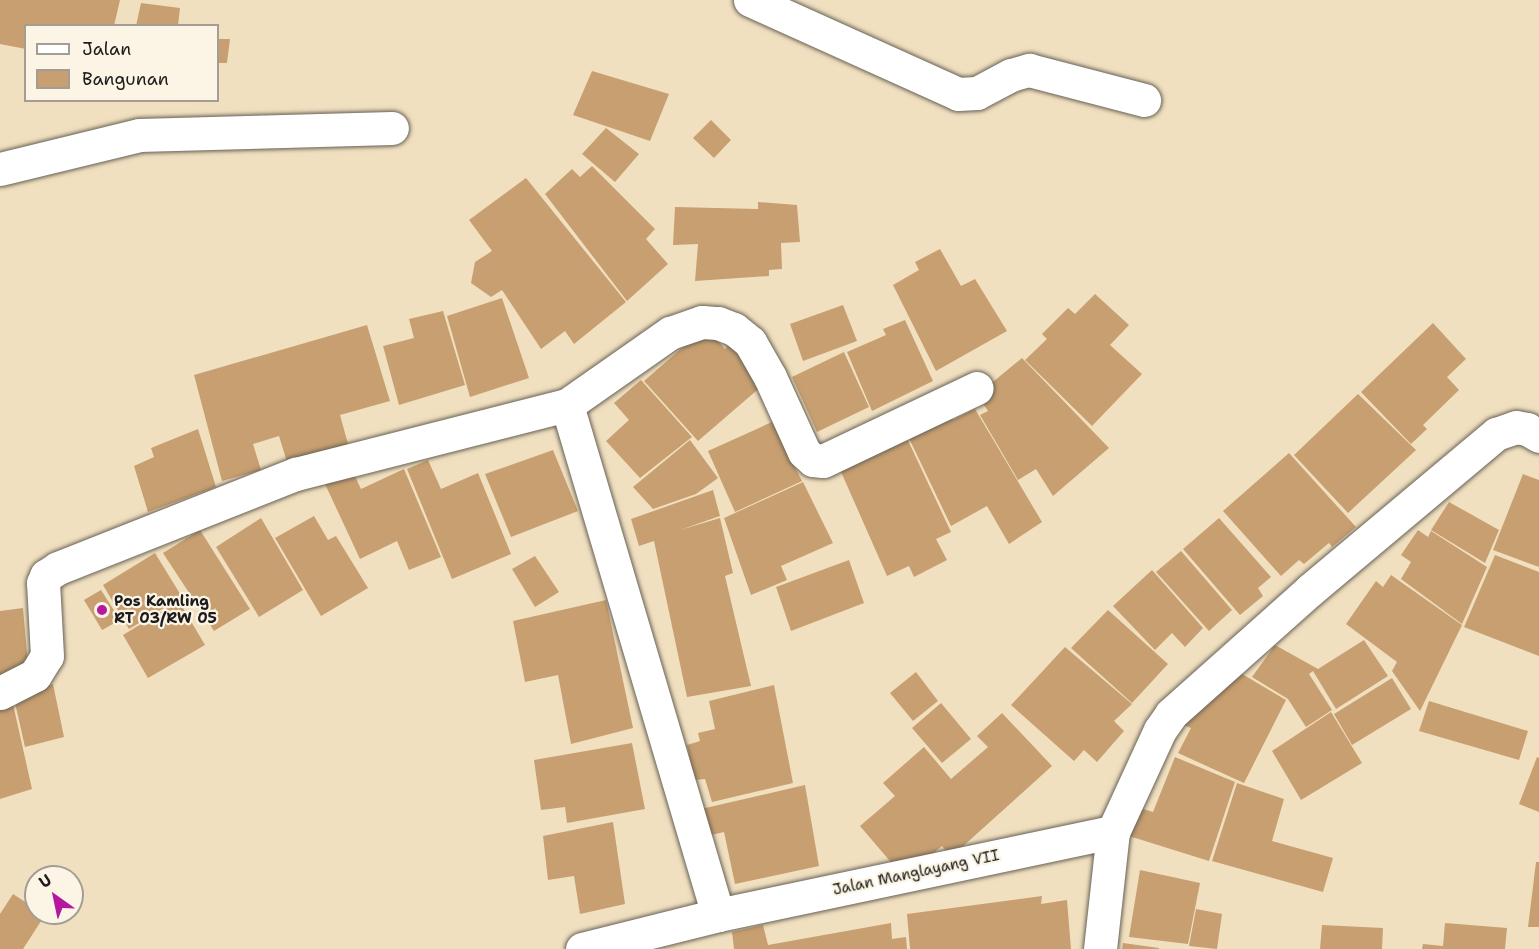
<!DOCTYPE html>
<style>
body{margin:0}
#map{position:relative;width:1539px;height:949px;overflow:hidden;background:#f1e0c0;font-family:"Shantell Sans",sans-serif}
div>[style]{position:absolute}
.building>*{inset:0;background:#c89f70}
.roads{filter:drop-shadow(0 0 2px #676155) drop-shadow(0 0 2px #676155)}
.minor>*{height:33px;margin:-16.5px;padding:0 16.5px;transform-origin:16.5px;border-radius:16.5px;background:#fff}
.dots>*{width:16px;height:16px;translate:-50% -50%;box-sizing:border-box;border:3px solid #fcf5e5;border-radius:50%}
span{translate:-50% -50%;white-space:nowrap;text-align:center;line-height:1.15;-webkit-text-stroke:4.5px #fcf5e5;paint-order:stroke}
.poi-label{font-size:15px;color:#1c1c1c;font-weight:700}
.left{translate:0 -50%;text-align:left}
.street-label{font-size:15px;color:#1c1c1c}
.legend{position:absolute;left:24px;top:24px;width:195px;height:78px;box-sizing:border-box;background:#fcf5e5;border:2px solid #a29e95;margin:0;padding:8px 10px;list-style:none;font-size:18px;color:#1c1c1c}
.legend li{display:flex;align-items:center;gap:12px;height:30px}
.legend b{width:30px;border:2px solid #a29e95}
.north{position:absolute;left:24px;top:865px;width:60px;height:60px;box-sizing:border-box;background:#fcf5e5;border:2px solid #a29e95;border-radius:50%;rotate:327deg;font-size:16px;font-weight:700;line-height:24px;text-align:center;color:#1c1c1c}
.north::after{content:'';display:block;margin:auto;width:21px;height:27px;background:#b5179e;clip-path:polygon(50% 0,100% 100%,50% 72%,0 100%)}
</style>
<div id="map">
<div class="building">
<i style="clip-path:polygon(0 0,120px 0,114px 26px,26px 26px,26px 49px,0 44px)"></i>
<i style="clip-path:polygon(141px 3px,180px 8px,178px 26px,136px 26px)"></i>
<i style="clip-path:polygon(218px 39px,230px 39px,227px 63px,218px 63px)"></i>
<i style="clip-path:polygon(592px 71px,669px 94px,650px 141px,573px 115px)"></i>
<i style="clip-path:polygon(711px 120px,731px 140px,714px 158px,693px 138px)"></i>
<i style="clip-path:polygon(606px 128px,639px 154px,615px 182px,582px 154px)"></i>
<i style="clip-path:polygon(592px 166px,655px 229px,646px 239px,668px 264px,627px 301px,545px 194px,572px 169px,580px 177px)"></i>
<i style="clip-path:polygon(526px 178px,626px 302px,574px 344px,565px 331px,541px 349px,502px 290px,491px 297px,471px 283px,475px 262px,492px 251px,469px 220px)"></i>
<i style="clip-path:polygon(758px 202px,797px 205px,800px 242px,781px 243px,782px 269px,769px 270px,769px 276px,695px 281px,698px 244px,673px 245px,675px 207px,758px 209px)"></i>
<i style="clip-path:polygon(940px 249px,961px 286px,975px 279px,1007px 331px,936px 371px,893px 285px,919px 270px,915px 262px)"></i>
<i style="clip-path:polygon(1095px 294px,1129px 325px,1110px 345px,1142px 374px,1092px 426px,1025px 360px,1047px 339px,1042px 334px,1068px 308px,1075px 314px)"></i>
<i style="clip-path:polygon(502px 298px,529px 378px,470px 397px,447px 316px)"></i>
<i style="clip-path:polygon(843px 305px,857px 341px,803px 361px,790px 324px)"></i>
<i style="clip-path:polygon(443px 311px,465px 385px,399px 405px,383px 346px,414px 338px,409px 319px)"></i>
<i style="clip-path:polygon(905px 320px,933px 381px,872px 411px,847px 352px,886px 335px,883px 329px)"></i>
<i style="clip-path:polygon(1433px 323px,1466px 359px,1447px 377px,1459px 390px,1423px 425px,1427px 429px,1411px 444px,1361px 392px)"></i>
<i style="clip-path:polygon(367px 325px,390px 401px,340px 415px,348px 444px,287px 462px,279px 436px,253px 444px,261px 470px,222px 481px,194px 375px)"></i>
<i style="clip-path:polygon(706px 327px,725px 349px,729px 344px,763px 385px,698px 441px,644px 381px)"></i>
<i style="clip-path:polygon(844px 352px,869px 407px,817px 432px,792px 377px)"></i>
<i style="clip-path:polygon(1022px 358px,1109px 448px,1053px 496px,1036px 469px,1018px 480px,980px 415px,988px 411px,977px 395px)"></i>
<i style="clip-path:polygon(641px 380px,692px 437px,640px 478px,606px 441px,629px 420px,614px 403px)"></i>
<i style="clip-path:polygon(1358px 394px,1416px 450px,1348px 513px,1294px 455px)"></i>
<i style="clip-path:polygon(975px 409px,1042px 522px,1009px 544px,987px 506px,951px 526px,906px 432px,948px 411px,953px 420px)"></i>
<i style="clip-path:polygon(772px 422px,802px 481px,735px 512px,708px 451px)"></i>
<i style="clip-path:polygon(198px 429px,216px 487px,148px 512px,134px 466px,154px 457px,151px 448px)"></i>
<i style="clip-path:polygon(905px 434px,951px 532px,936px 539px,947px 560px,914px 577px,909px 566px,887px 576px,838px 465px)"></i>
<i style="clip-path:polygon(690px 440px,718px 478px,696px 494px,653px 509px,633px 487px)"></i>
<i style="clip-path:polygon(553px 450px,578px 511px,511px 537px,485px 474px)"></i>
<i style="clip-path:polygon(1289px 453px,1356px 527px,1332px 547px,1329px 543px,1304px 564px,1299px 560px,1281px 576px,1223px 511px)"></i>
<i style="clip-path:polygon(428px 460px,441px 489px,478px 473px,511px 554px,452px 579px,407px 469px)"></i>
<i style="clip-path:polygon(404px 469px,441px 557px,409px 570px,397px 541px,360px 559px,325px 484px,352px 470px,361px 489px)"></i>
<i style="clip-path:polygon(1523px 474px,1539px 480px,1539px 567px,1493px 550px)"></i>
<i style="clip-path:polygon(803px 482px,833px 543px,781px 566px,787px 580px,751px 595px,724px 518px)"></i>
<i style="clip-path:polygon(713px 490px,720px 516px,680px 530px,720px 518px,733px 573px,725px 576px,751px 686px,687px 697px,654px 541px,639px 546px,631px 519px)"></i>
<i style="clip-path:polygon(1449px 502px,1499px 530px,1485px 563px,1431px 530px)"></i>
<i style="clip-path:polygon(314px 516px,328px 540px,336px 536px,368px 588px,321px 616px,275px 538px)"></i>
<i style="clip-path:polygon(261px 518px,303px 590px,259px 617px,216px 547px)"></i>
<i style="clip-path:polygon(1219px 518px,1271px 577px,1258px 588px,1263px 596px,1240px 615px,1183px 549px)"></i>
<i style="clip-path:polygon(200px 530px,250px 609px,214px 631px,163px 553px)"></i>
<i style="clip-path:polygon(1418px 530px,1428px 537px,1431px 531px,1487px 567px,1462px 624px,1401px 579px,1411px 562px,1401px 555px)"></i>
<i style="clip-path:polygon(1181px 551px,1232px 610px,1209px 631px,1156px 572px)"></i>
<i style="clip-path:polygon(155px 553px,182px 597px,129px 629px,103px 585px)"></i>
<i style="clip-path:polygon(1495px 555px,1539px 572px,1539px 656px,1464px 627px)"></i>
<i style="clip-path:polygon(535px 556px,559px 592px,535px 607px,512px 569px)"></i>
<i style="clip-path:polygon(849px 560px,864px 603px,791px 631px,776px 587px)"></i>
<i style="clip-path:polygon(1152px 570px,1203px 628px,1185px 647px,1172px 633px,1155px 650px,1113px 606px)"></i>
<i style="clip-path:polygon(1391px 575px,1462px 625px,1420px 711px,1392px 671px,1397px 662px,1346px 624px,1376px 581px,1383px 587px)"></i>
<i style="clip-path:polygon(101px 590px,120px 620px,102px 630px,84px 600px)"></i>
<i style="clip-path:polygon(606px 600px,633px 728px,571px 744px,558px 675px,525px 682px,513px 621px)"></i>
<i style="clip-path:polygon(179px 601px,205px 645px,148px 678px,123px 635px)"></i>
<i style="clip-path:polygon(23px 608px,29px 675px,0 679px,0 611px)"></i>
<i style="clip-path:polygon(1108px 610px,1168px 664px,1132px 703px,1071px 648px)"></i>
<i style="clip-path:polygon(1364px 640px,1388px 676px,1336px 709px,1313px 671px,1309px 674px,1332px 710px,1306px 727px,1288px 699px,1252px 677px,1275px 645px,1318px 669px)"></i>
<i style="clip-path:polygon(1065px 647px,1132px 704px,1114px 721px,1124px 731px,1097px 762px,1084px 750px,1074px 761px,1011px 705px)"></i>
<i style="clip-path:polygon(1227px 665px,1286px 700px,1244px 783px,1178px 753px,1191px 728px,1179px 723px)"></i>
<i style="clip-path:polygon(916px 672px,938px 701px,913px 721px,890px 693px)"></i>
<i style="clip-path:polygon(1392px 678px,1411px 709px,1352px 745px,1334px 714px)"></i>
<i style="clip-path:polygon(53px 684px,64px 737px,25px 747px,13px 694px)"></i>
<i style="clip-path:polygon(774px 685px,793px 783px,712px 802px,705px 779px,694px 780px,687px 745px,700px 741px,698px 733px,715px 729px,709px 701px)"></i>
<i style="clip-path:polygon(1429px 701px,1528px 731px,1519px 760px,1419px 731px)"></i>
<i style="clip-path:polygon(941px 703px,971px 739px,942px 763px,912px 728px)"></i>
<i style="clip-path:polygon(13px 704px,32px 789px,0 799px,0 708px)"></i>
<i style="clip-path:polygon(1331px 712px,1362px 763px,1301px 800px,1272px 751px)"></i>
<i style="clip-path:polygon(1002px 713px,1052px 766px,951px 857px,942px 846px,923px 862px,895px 867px,860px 826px,895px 796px,883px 783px,924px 747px,951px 779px,988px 747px,977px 736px)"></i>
<i style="clip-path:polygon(632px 743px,645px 809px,567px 823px,565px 807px,541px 810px,534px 760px)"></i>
<i style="clip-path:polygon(1175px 757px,1235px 782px,1209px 861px,1129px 836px,1137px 807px,1153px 812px)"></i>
<i style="clip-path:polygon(1537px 757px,1539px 758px,1539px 812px,1519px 804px)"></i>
<i style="clip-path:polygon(1237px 783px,1284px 799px,1272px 841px,1333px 858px,1323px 892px,1212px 861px)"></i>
<i style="clip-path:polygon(805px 785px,819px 866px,735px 884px,724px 832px,707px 836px,701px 809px)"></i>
<i style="clip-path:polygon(613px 822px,625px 904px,580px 914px,574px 876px,548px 880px,543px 836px)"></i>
<i style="clip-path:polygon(1536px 862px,1539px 862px,1539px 927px,1528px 927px)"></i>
<i style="clip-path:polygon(1140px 870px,1200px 883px,1188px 944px,1129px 937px)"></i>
<i style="clip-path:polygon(13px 894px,36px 909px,36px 913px,45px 915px,23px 949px,0 949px,0 914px)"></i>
<i style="clip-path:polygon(1042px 896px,1041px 904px,1067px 900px,1071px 949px,910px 949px,907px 914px)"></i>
<i style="clip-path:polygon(1196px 909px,1222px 914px,1217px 949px,1189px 946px)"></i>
<i style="clip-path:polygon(891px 923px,892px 939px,906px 937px,907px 949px,734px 949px,732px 932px,763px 925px,768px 945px)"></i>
<i style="clip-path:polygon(1445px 923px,1507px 928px,1505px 949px,1422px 949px,1423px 944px,1443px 946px)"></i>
<i style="clip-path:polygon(1322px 925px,1383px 928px,1382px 949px,1320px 949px)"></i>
<i style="clip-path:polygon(1123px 943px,1159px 948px,1159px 949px,1122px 949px)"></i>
</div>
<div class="roads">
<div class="minor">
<i style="left:750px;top:0;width:228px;rotate:24.3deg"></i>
<i style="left:958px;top:94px;width:19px;rotate:-3deg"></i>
<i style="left:977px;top:93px;width:38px;rotate:-28deg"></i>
<i style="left:1011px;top:75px;width:19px;rotate:-16deg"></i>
<i style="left:1029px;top:70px;width:119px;rotate:14.6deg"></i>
<i style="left:0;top:169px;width:143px;rotate:-13.7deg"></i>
<i style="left:139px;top:135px;width:253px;rotate:-1.6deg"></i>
<i style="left:567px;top:405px;width:532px;rotate:73.51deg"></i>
<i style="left:0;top:693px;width:39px;rotate:-27deg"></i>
<i style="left:35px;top:675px;width:22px;rotate:-58deg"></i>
<i style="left:47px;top:656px;width:73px;rotate:-93.1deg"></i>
<i style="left:43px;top:583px;width:8px;rotate:-67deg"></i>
<i style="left:46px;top:576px;width:14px;rotate:-34deg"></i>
<i style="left:58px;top:568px;width:256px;rotate:-21.6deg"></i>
<i style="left:296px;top:474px;width:280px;rotate:-14.3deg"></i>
<i style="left:567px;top:405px;width:126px;rotate:-35deg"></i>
<i style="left:670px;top:333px;width:34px;rotate:-19deg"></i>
<i style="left:702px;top:322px;width:16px;rotate:4deg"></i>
<i style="left:718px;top:323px;width:17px;rotate:21deg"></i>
<i style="left:734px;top:329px;width:21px;rotate:39deg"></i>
<i style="left:750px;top:342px;width:40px;rotate:60.3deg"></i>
<i style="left:770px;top:377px;width:82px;rotate:65.6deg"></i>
<i style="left:804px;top:452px;width:12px;rotate:42deg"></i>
<i style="left:813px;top:460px;width:10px;rotate:6deg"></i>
<i style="left:823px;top:461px;width:170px;rotate:-25.4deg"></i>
<i style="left:582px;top:949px;width:140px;rotate:-14deg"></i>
<i style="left:718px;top:915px;width:404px;rotate:-11.9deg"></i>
<i style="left:1100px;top:949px;width:118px;rotate:-83.7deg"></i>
<i style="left:1113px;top:832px;width:112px;rotate:-65.3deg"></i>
<i style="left:1160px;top:730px;width:19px;rotate:-55deg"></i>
<i style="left:1171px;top:714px;width:186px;rotate:-41.7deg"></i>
<i style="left:1310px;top:590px;width:243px;rotate:-40deg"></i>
<i style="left:1496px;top:434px;width:21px;rotate:-19deg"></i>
<i style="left:1516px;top:427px;width:11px;rotate:10deg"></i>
<i style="left:1527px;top:429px;width:14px;rotate:30deg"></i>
</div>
</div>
<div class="dots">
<i style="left:102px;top:610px;background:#b5179e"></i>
</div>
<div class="poi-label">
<span class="left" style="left:114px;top:610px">Pos Kamling<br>RT 03/RW 05</span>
</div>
<div class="street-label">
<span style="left:916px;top:873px;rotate:-12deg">Jalan Manglayang VII</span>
</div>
<ul class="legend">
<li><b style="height:8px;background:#fff"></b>Jalan</li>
<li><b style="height:16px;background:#c89f70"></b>Bangunan</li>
</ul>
<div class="north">U</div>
</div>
